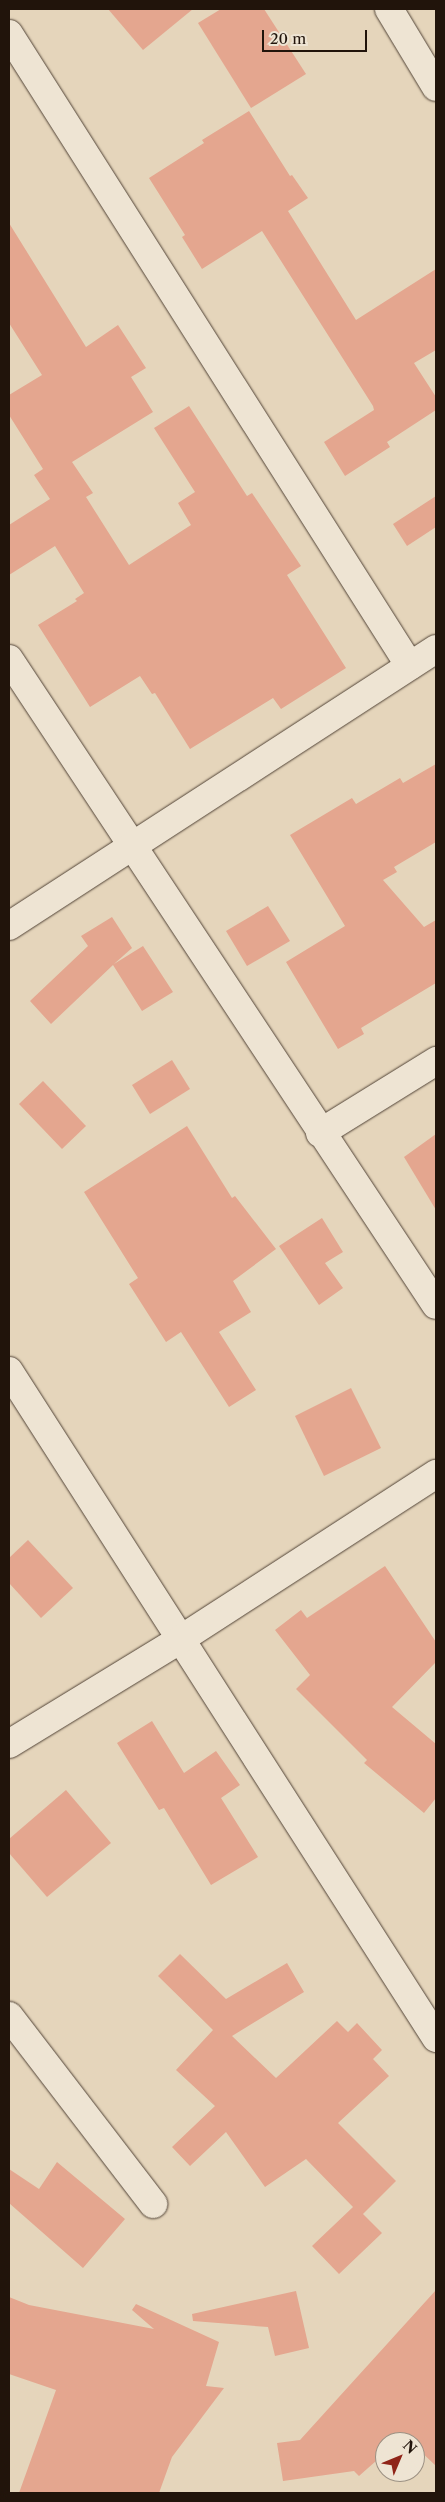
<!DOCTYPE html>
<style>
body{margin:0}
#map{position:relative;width:445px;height:2502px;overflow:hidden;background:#e5d5bb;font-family:"Libre Caslon Text",serif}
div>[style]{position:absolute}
.building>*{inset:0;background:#e4a68f}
.roads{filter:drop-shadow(0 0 1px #524437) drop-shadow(0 0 1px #524437)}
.minor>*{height:28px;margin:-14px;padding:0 14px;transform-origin:14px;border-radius:14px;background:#eee4d3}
span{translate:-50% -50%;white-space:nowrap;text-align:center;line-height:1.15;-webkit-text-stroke:4px #eee4d3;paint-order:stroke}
.frame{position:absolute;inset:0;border:10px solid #21140b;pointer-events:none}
.north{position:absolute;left:375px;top:2432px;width:50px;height:50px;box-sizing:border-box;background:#eee4d3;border:1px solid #9c9183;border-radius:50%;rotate:45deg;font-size:14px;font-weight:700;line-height:20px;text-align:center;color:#21140b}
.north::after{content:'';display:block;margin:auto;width:18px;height:22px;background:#8f2418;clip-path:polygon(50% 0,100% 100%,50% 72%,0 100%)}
.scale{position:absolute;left:262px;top:30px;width:105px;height:22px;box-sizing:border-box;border:2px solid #21140b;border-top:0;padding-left:6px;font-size:15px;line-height:18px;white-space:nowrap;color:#21140b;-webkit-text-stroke:4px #eee4d3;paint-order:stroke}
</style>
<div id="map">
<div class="building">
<i style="clip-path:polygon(108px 9px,193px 9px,143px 50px)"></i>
<i style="clip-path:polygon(221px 9px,264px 9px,306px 74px,251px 108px,198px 23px)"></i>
<i style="clip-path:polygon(249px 111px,290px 176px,292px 175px,308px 198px,288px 211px,356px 320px,436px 269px,436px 350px,414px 363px,436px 397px,436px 410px,387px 442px,390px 447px,345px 476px,324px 442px,374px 410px,373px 406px,262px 231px,202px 269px,182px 237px,185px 235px,149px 178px,204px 143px,202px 140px)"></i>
<i style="clip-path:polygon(9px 223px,86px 347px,118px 325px,146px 368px,131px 377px,153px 412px,72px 462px,93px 493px,86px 497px,129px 565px,191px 525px,178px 503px,195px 492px,154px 428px,189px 406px,247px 496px,252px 493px,301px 566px,287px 575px,346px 668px,281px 709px,273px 698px,190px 749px,155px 693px,152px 694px,140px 676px,90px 707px,38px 625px,77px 601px,75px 599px,84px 593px,55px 546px,9px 575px,9px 525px,50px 499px,34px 475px,43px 469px,9px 415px,9px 395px,42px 375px,9px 323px)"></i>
<i style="clip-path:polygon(436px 496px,436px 527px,407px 546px,393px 524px)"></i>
<i style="clip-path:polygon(436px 764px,436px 842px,394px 867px,397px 872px,383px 880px,424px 927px,436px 920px,436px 983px,361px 1028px,364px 1034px,338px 1049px,286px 962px,345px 926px,290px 835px,352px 798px,356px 804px,400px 778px,403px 783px)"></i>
<i style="clip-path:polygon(268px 906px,290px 941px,247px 966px,226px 931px)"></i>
<i style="clip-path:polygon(112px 917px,132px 948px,114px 964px,143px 946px,173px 992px,142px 1011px,113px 965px,51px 1024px,30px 1001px,88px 946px,81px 936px)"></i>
<i style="clip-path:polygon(172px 1060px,190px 1089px,150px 1114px,132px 1085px)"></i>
<i style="clip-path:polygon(43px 1081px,86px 1126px,62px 1149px,19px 1104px)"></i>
<i style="clip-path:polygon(187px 1126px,232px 1198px,235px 1196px,276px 1249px,233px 1281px,251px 1312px,219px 1332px,256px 1390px,229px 1407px,181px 1332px,166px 1342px,129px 1284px,138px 1278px,84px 1192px)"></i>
<i style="clip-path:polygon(436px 1134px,436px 1210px,404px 1157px)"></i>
<i style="clip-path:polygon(322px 1218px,343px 1252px,325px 1263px,343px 1288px,319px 1305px,279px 1246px)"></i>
<i style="clip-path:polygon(351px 1388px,381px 1448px,324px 1476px,295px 1416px)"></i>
<i style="clip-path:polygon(28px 1540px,73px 1588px,41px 1618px,9px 1583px,9px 1558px)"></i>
<i style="clip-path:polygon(385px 1566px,436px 1642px,436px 1662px,392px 1707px,436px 1744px,436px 1798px,424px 1813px,364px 1763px,367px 1760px,296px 1689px,310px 1675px,275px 1630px,301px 1610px,307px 1618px)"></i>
<i style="clip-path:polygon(152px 1721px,184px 1773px,216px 1751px,240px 1785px,221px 1798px,258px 1857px,211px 1885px,164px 1808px,159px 1810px,117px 1743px)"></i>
<i style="clip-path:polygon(66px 1790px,111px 1843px,47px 1897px,9px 1853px,9px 1839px)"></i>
<i style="clip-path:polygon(180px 1954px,226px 1999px,287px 1963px,304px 1992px,232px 2036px,276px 2078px,337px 2021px,348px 2032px,357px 2023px,382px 2050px,373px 2059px,389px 2076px,338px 2123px,396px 2181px,363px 2214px,382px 2233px,339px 2274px,312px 2246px,353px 2207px,306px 2159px,265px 2187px,226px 2132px,190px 2166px,172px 2147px,215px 2106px,176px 2070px,213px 2030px,158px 1976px)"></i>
<i style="clip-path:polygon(57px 2162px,125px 2219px,83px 2268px,9px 2203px,9px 2169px,39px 2189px)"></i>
<i style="clip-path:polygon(436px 2290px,436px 2466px,415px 2446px,415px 2442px,411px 2442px,405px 2436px,398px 2442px,385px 2442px,385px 2453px,359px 2476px,354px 2471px,283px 2481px,277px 2443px,300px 2440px)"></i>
<i style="clip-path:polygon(296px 2291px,309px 2348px,275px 2356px,268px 2327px,193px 2321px,192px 2314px)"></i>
<i style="clip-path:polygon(9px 2297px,29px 2305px,154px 2329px,132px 2310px,136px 2304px,219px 2342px,206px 2386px,224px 2388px,172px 2457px,159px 2493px,19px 2493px,56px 2390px,9px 2374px)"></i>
</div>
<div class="roads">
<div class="minor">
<i style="left:389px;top:9px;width:91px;rotate:58.9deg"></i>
<i style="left:9px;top:34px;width:748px;rotate:57.61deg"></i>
<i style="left:9px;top:659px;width:774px;rotate:56.54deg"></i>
<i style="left:9px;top:926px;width:509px;rotate:-32.97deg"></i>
<i style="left:320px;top:1133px;width:137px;rotate:-31.8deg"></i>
<i style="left:9px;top:1371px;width:792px;rotate:57.37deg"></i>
<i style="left:9px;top:1744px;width:202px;rotate:-31.4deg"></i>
<i style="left:181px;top:1639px;width:304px;rotate:-32.9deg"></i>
<i style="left:9px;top:2016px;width:237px;rotate:52.5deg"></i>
</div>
</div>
<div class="frame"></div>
<div class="north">N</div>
<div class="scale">20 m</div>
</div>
